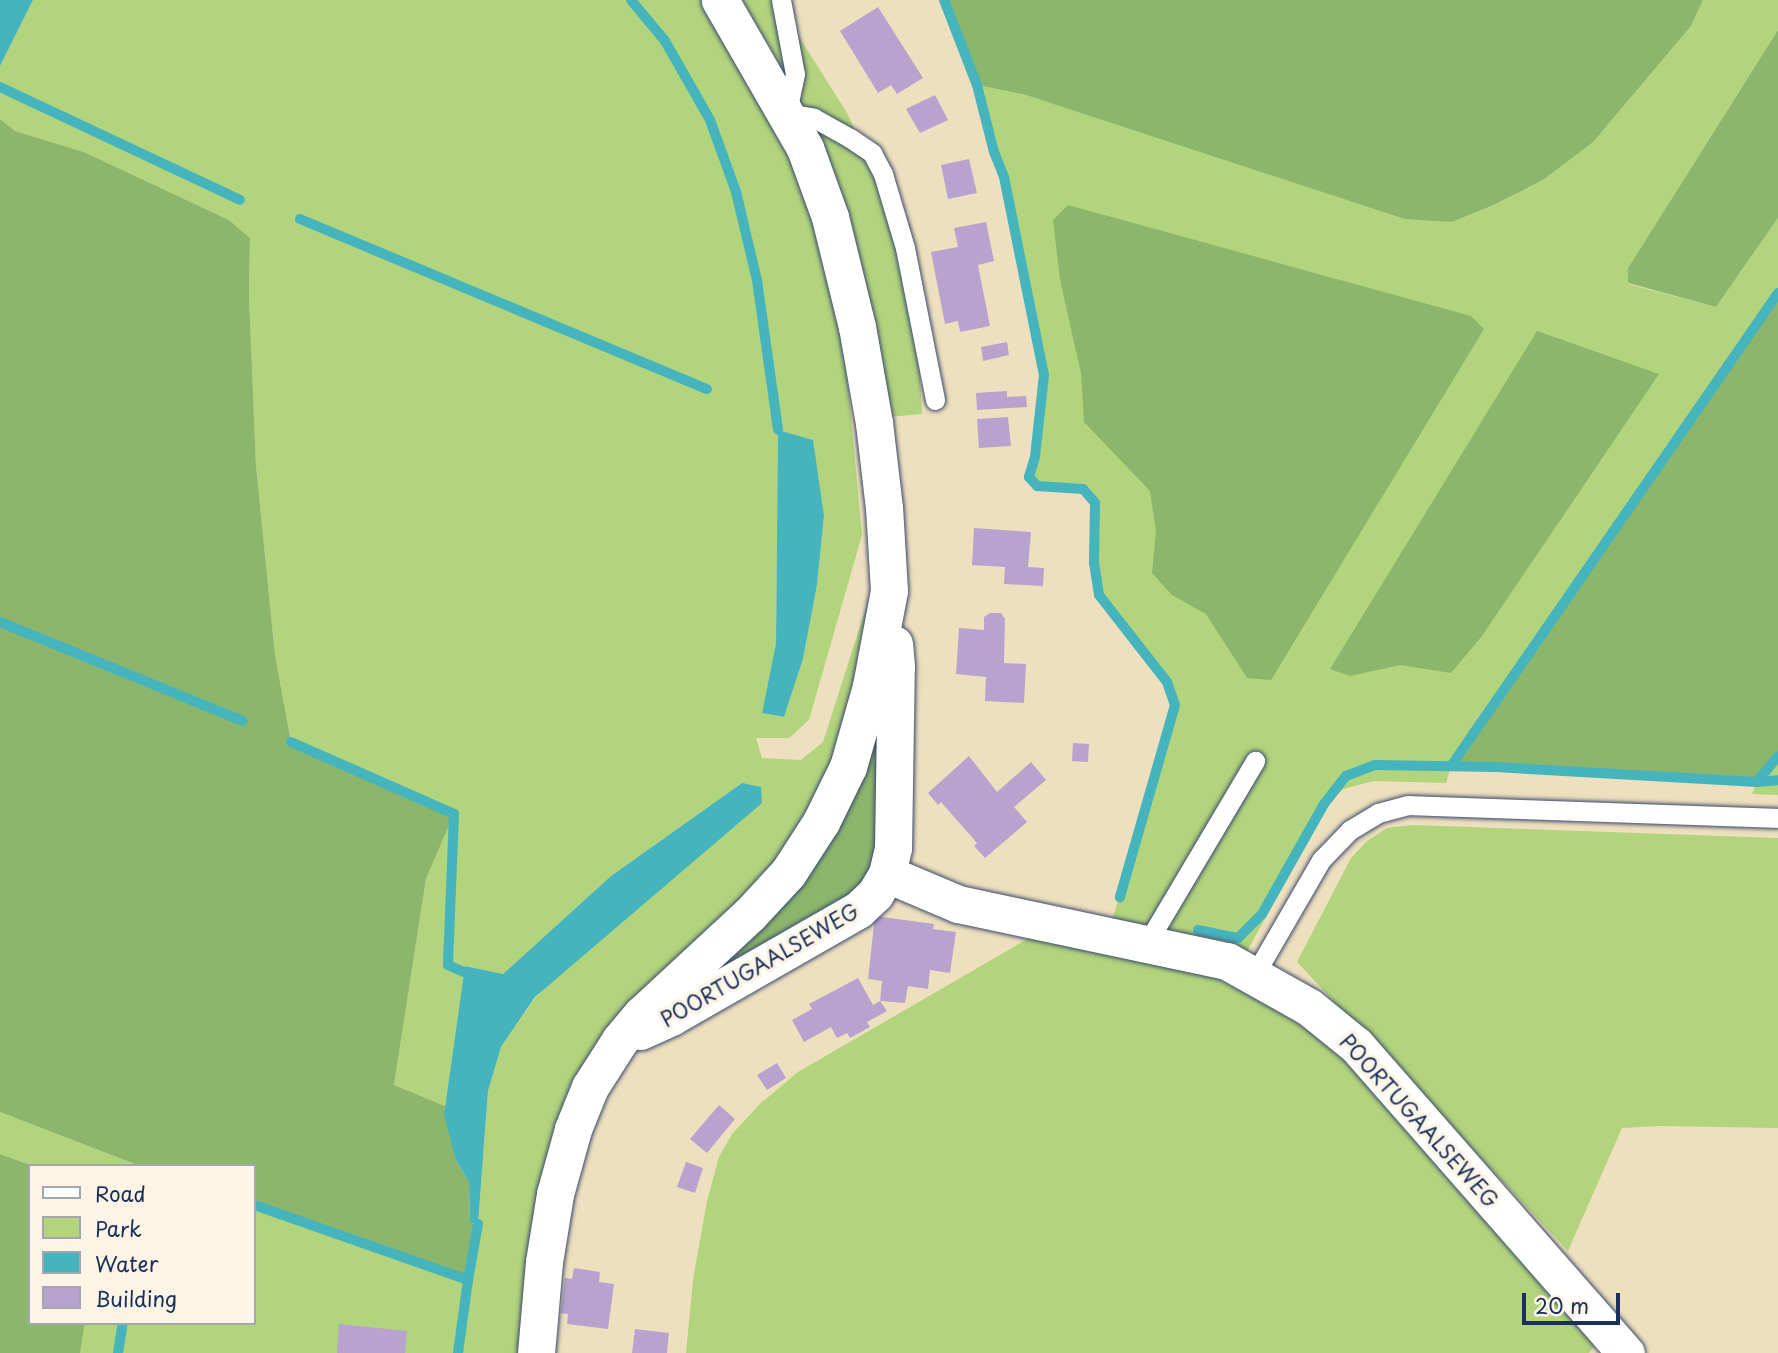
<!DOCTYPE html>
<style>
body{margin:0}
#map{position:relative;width:1778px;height:1353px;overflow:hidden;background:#eee0be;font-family:"Playpen Sans",sans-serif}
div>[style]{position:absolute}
.green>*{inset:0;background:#b1d47c}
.forest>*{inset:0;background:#8cb66c}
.water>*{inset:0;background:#45b4bd}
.stream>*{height:10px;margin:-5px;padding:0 5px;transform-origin:5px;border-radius:5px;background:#45b4bd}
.building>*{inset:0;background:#b7a3ce}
.roads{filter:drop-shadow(0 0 2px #3b4a6c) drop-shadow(0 0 2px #3b4a6c)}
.lane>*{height:19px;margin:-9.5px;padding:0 9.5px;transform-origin:9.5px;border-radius:9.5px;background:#fff}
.street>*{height:37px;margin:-18.5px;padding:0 18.5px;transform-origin:18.5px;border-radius:18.5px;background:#fff}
span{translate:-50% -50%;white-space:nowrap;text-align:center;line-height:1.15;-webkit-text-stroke:7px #fcf5e5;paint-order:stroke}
.street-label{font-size:21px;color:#1b2f5e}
.legend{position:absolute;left:28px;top:1164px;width:228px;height:161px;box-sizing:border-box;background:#fcf5e5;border:2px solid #a2a6af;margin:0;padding:9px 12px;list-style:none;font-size:21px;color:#1b2f5e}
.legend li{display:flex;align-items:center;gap:14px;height:35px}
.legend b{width:35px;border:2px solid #a2a6af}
.scale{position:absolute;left:1522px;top:1293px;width:98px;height:32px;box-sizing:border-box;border:4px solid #1b2f5e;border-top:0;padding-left:9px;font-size:21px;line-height:24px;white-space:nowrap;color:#1b2f5e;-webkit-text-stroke:5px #fcf5e5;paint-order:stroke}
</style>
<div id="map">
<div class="green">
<i style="clip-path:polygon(evenodd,33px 0,704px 0,757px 81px,810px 200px,843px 332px,862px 535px,809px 720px,789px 738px,756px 738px,762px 758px,801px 760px,823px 742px,871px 592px,861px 651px,833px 762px,774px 870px,597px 1050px,526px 1353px,80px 1353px,85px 1323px,254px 1323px,254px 1205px,468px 1280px,478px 1224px,488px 1091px,501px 1047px,535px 998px,742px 783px,611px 876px,503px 974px,465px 966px,445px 1106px,394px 1085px,426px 879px,454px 814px,291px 742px,275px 655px,256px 465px,249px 295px,250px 238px,229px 220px,84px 152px,15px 131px,0 119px,0 66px,33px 0,778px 430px,824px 516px,817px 585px,803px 659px,784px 717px,762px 713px,776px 643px,778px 430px)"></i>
<i style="clip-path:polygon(742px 0,776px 0,847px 113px,863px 147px,881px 192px,901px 261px,919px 361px,922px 414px,888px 417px,815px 135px,793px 87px)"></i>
<i style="clip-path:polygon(1703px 0,1778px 0,1778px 30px,1628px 268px,1628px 284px,1716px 307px,1778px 218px,1778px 293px,1451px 766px,1446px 783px,1374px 781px,1343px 789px,1329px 804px,1246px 953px,1111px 924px,1175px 705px,1167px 682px,1099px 595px,1094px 563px,1095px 502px,1083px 489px,1037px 486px,1029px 477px,1035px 457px,1044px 375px,1004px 177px,994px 152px,977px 85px,1026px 95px,1452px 222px,1495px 205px,1543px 180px,1595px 139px,1691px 26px)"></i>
<i style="clip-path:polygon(1778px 756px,1778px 795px,1752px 794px,1757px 782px)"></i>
<i style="clip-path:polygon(1412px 825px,1778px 838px,1778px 1128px,1660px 1126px,1622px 1128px,1568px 1251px,1297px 962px,1351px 858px,1367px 841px,1387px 828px)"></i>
<i style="clip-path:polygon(1029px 938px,1202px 971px,1279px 1011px,1335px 1049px,1597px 1343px,1589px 1353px,686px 1353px,693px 1280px,707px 1201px,719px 1157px,732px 1134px,761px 1103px,798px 1072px)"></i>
<i style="clip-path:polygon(0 1112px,140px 1166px,33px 1166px,0 1154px)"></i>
</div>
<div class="forest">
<i style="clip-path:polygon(944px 0,1703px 0,1691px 26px,1593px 142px,1543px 180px,1494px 205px,1452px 222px,1405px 219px,1026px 95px,977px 85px)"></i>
<i style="clip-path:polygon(1778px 30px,1778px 218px,1716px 307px,1628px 283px,1628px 268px)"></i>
<i style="clip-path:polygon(0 119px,15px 131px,84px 152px,229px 220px,250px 238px,249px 295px,256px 465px,275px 655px,291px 742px,454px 814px,426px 879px,394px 1085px,445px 1106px,456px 1161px,469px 1182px,470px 1223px,478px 1224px,468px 1280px,254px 1205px,254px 1166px,140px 1166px,0 1112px)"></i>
<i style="clip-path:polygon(1068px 205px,1471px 316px,1484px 329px,1271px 680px,1247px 678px,1206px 614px,1172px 595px,1152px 573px,1156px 531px,1150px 491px,1084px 422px,1081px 373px,1060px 280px,1053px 220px)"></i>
<i style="clip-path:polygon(1778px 294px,1778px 756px,1757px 782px,1451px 766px)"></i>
<i style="clip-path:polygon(1537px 331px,1659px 374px,1482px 636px,1451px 673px,1400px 665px,1350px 676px,1330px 669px)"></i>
<i style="clip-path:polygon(878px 654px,879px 834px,865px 886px,668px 1001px,797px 877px)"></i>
<i style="clip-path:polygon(0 1154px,33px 1166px,30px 1166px,30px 1323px,85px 1323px,80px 1353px,0 1353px)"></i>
</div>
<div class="water">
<i style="clip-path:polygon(0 0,33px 0,0 66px)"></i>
<i style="clip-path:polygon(778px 430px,813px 440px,824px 516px,817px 585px,803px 659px,784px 717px,762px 713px,776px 643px)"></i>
<i style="clip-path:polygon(742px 783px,761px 787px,762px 803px,535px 997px,501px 1047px,488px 1091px,478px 1224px,470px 1223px,469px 1182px,456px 1161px,444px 1114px,465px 966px,503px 974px,611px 876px)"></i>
</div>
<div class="stream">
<i style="left:631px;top:0;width:53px;rotate:50.3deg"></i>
<i style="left:665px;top:41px;width:91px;rotate:60.3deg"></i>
<i style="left:710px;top:120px;width:77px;rotate:70.1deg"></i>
<i style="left:736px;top:192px;width:90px;rotate:76.6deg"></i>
<i style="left:757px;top:280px;width:151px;rotate:82deg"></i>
<i style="left:944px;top:0;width:91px;rotate:68.8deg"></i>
<i style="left:977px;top:85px;width:69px;rotate:75.8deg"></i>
<i style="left:994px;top:152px;width:27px;rotate:68deg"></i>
<i style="left:1004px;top:177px;width:202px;rotate:78.6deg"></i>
<i style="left:1044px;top:375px;width:82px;rotate:96.3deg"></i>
<i style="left:1035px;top:457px;width:21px;rotate:107deg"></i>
<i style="left:1029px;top:477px;width:12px;rotate:48deg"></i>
<i style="left:1037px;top:486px;width:46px;rotate:3.7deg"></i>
<i style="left:1083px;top:489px;width:18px;rotate:49deg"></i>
<i style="left:1095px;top:503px;width:60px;rotate:91deg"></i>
<i style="left:1094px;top:563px;width:32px;rotate:81deg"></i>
<i style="left:1099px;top:595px;width:110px;rotate:52deg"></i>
<i style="left:1167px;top:682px;width:24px;rotate:71deg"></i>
<i style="left:1175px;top:705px;width:200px;rotate:106deg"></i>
<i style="left:0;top:87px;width:265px;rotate:25.2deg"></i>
<i style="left:300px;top:219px;width:441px;rotate:22.7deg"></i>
<i style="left:0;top:622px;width:262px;rotate:22.2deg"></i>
<i style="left:291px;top:742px;width:178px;rotate:23.8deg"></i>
<i style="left:454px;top:814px;width:151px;rotate:92.3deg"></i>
<i style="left:448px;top:965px;width:17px;rotate:24deg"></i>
<i style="left:1451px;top:766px;width:575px;rotate:-55.34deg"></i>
<i style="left:1757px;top:782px;width:21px;rotate:-5deg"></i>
<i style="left:1198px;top:930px;width:41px;rotate:11.3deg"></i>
<i style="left:1238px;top:938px;width:34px;rotate:-45deg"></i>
<i style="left:1262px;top:914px;width:126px;rotate:-60.6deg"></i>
<i style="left:1324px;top:804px;width:36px;rotate:-52deg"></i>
<i style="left:1346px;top:776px;width:31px;rotate:-21deg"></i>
<i style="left:1375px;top:765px;width:120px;rotate:1deg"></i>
<i style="left:1495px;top:767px;width:262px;rotate:3.3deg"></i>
<i style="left:1757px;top:782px;width:33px;rotate:-51deg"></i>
<i style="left:254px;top:1205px;width:227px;rotate:19.3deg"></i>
<i style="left:468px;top:1280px;width:74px;rotate:97.8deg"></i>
<i style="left:468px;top:1280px;width:57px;rotate:-79.9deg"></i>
<i style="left:118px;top:1353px;width:30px;rotate:-81deg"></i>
</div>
<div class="building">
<i style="clip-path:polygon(878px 7px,923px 78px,897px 94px,891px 85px,878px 93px,840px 31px)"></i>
<i style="clip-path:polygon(935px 95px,948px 120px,920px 133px,906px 109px)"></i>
<i style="clip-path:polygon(969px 159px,977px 193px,948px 199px,941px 165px)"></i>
<i style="clip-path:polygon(986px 222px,994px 261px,978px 265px,990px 326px,960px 332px,958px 321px,945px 324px,931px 252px,958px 247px,954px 228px)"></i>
<i style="clip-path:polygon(1007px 342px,1009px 355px,983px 361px,981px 347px)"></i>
<i style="clip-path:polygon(1007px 391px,1007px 397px,1026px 396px,1027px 407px,977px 410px,976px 393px)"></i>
<i style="clip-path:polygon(1008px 417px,1011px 446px,979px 448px,977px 419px)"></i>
<i style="clip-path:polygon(974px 528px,1031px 532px,1028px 567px,1044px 568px,1043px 586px,1004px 584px,1005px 567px,972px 565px)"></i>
<i style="clip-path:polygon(990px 613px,1001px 613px,1005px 619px,1004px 663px,1026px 664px,1024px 703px,985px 701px,986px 677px,956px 674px,959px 628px,984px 630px,984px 617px)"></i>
<i style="clip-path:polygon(1073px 743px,1089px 744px,1088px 762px,1072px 761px)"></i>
<i style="clip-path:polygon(969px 756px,997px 792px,1031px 762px,1046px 780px,1014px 807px,1027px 822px,985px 858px,974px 846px,977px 843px,941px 802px,938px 805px,928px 793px)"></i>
<i style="clip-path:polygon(875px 916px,934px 924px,933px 929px,956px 932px,950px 973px,930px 970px,928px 989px,908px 986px,905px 1003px,880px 1001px,887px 1011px,867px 1022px,870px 1027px,850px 1038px,847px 1033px,837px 1038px,831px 1027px,804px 1042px,792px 1020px,812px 1009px,809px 1004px,858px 978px,873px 1005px,880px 1001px,882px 981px,868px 979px)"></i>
<i style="clip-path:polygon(777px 1063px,786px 1078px,767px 1090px,757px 1075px)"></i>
<i style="clip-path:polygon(719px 1105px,735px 1119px,707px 1153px,690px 1139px)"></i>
<i style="clip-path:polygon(686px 1162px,703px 1168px,695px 1193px,677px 1187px)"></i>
<i style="clip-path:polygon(574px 1268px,600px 1272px,599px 1282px,614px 1284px,608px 1329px,567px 1324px,568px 1314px,561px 1313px,565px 1278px,572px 1279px)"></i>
<i style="clip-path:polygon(339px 1324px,407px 1331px,405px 1353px,337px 1353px)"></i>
<i style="clip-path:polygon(635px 1329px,669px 1333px,667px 1353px,632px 1353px)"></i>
</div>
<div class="roads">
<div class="lane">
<i style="left:781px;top:0;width:75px;rotate:79.3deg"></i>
<i style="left:795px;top:74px;width:40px;rotate:102deg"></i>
<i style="left:787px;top:113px;width:27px;rotate:10deg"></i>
<i style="left:814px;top:118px;width:41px;rotate:29.1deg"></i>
<i style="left:850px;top:138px;width:27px;rotate:34deg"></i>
<i style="left:872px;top:153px;width:24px;rotate:62deg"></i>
<i style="left:883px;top:174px;width:77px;rotate:73.4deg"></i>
<i style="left:905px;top:248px;width:155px;rotate:78.8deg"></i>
<i style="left:1147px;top:943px;width:212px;rotate:-59.3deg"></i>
<i style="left:1255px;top:974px;width:132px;rotate:-59.9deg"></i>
<i style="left:1321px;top:860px;width:42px;rotate:-46deg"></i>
<i style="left:1350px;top:830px;width:33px;rotate:-31deg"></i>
<i style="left:1378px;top:813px;width:31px;rotate:-15deg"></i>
<i style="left:1408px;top:805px;width:370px;rotate:2deg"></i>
</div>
<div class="street">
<i style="left:887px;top:874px;width:77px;rotate:22.9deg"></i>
<i style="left:958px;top:904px;width:275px;rotate:12deg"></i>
<i style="left:1227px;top:961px;width:94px;rotate:29.3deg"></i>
<i style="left:1309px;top:1007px;width:60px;rotate:39deg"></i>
<i style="left:1356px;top:1045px;width:410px;rotate:48.8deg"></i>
<i style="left:640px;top:1031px;width:34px;rotate:-24deg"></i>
<i style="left:671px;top:1017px;width:215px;rotate:-29.8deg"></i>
<i style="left:858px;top:910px;width:23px;rotate:-43deg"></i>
<i style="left:875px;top:894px;width:23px;rotate:-59deg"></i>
<i style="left:887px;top:874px;width:27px;rotate:-77deg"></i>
<i style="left:893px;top:848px;width:182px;rotate:-89.1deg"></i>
<i style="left:896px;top:666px;width:22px;rotate:-95deg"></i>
<i style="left:536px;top:1353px;width:91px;rotate:-85deg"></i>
<i style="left:544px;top:1262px;width:69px;rotate:-80.8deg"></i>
<i style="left:555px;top:1194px;width:67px;rotate:-74.5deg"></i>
<i style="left:573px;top:1129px;width:45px;rotate:-68deg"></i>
<i style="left:590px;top:1087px;width:56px;rotate:-57.4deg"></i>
<i style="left:620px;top:1040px;width:34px;rotate:-50deg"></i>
<i style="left:642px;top:1014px;width:147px;rotate:-42.8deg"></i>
<i style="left:750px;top:914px;width:56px;rotate:-47.2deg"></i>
<i style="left:788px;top:873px;width:61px;rotate:-57.1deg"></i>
<i style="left:821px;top:822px;width:61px;rotate:-63.9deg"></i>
<i style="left:848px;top:767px;width:84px;rotate:-74.1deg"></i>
<i style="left:871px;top:686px;width:97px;rotate:-79.3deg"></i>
<i style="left:889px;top:591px;width:83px;rotate:-93.4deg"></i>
<i style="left:884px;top:508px;width:86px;rotate:-96.7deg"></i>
<i style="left:874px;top:423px;width:97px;rotate:-100deg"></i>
<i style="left:857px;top:327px;width:113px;rotate:-103.8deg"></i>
<i style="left:830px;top:217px;width:73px;rotate:-109.9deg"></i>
<i style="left:805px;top:148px;width:171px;rotate:-119.9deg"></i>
</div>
</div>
<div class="street-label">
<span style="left:759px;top:964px;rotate:-30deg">POORTUGAALSEWEG</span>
<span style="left:1420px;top:1120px;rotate:48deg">POORTUGAALSEWEG</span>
</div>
<ul class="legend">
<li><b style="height:9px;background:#fff"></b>Road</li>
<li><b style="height:19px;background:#b1d47c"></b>Park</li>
<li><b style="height:19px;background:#45b4bd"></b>Water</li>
<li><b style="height:19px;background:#b7a3ce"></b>Building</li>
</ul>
<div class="scale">20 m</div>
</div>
